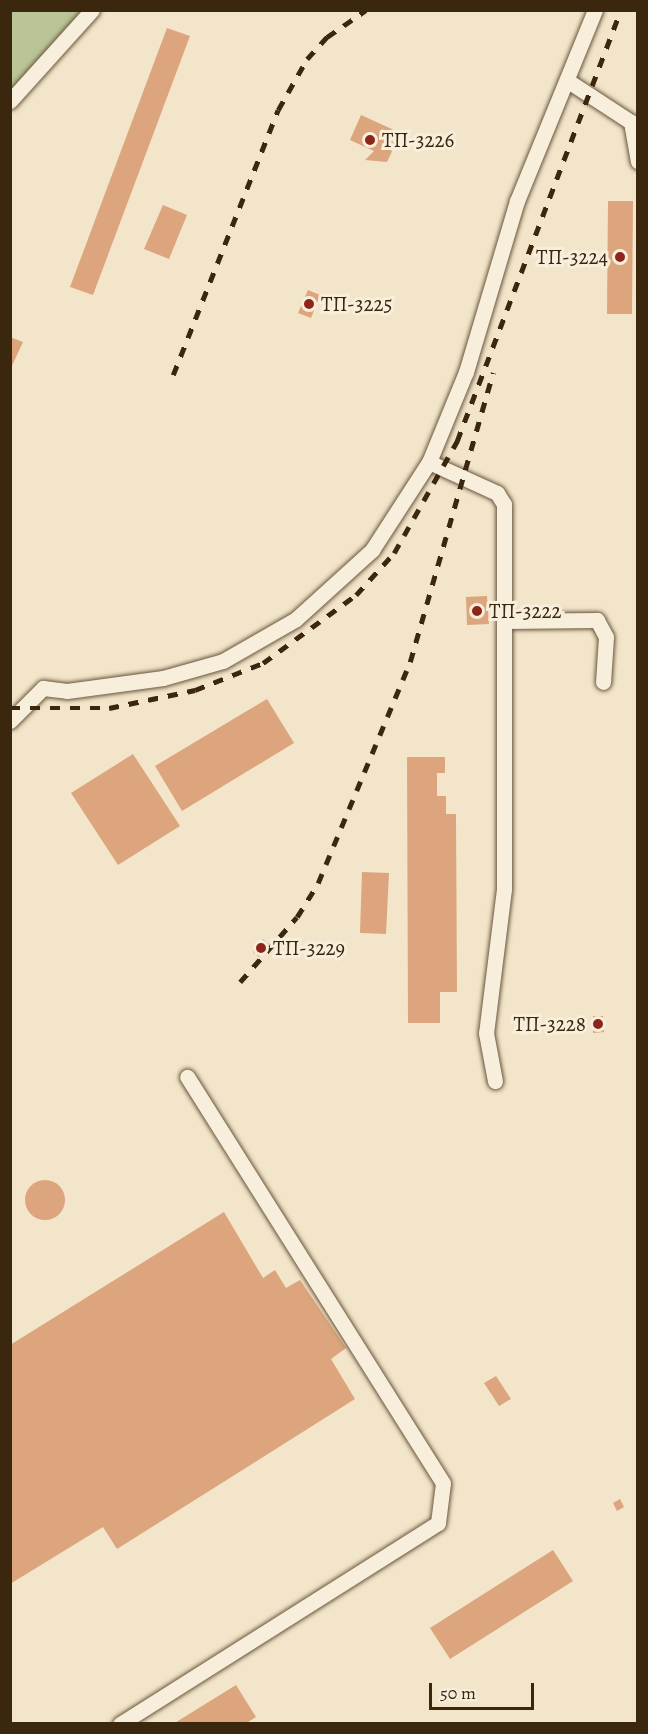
<!DOCTYPE html>
<meta charset="utf-8">
<style>
body{margin:0}
#map{position:relative;width:648px;height:1734px;overflow:hidden;background:#f3e5c9;font-family:Alegreya,serif}
div>[style]{position:absolute}
.green>*{inset:0;background:#bac597}
.building>*{inset:0;background:#dca57d}
.round{border-radius:50%}
.roads{filter:drop-shadow(0 0 2px #69563d) drop-shadow(0 0 2px #69563d)}
.minor>*{height:15px;margin:-7.5px;padding:0 7.5px;transform-origin:7.5px;border-radius:7.5px;background:#f7eedc}
.rail>*{height:4.5px;margin-top:-2.25px;transform-origin:0;background:repeating-linear-gradient(90deg,#3b260e 0 10px,transparent 0 20px)}
.dots>*{width:16px;height:16px;translate:-50% -50%;box-sizing:border-box;border:3px solid #f7eedc;border-radius:50%}
span{translate:-50% -50%;white-space:nowrap;text-align:center;line-height:1.15;-webkit-text-stroke:6px #f7eedc;paint-order:stroke}
.poi-label{font-size:21px;color:#3b260e}
.left{translate:0 -50%;text-align:left}
.right{translate:-100% -50%;text-align:right}
.frame{position:absolute;inset:0;border:12px solid #3b260e;pointer-events:none}
.scale{position:absolute;left:429px;top:1683px;width:105px;height:27px;box-sizing:border-box;border:3px solid #3b260e;border-top:0;padding-left:8px;font-size:18px;line-height:21px;white-space:nowrap;color:#3b260e;-webkit-text-stroke:4px #f7eedc;paint-order:stroke}
</style>
<div id="map">
<div class="green">
<i style="clip-path:polygon(11px 11px,83px 11px,11px 90px)"></i>
</div>
<div class="building">
<i style="clip-path:polygon(167px 28px,190px 36px,93px 295px,70px 287px)"></i>
<i style="clip-path:polygon(361px 115px,394px 130px,389px 140px,396px 143px,387px 162px,365px 160px,374px 151px,350px 140px)"></i>
<i style="clip-path:polygon(608px 201px,633px 201px,632px 314px,607px 314px)"></i>
<i style="clip-path:polygon(163px 205px,187px 215px,169px 259px,144px 249px)"></i>
<i style="clip-path:polygon(308px 290px,320px 295px,311px 318px,298px 313px)"></i>
<i style="clip-path:polygon(10px 337px,23px 342px,10px 370px)"></i>
<i style="clip-path:polygon(487px 596px,489px 624px,467px 625px,466px 597px)"></i>
<i style="clip-path:polygon(267px 699px,294px 743px,182px 811px,155px 766px)"></i>
<i style="clip-path:polygon(133px 754px,180px 826px,118px 865px,71px 793px)"></i>
<i style="clip-path:polygon(407px 757px,445px 757px,445px 773px,437px 773px,437px 796px,446px 796px,446px 814px,456px 814px,457px 992px,440px 992px,440px 1023px,408px 1023px)"></i>
<i style="clip-path:polygon(362px 872px,389px 873px,386px 934px,360px 933px)"></i>
<i style="clip-path:polygon(263px 939px,269px 944px,259px 957px,253px 952px)"></i>
<i style="clip-path:polygon(593px 1016px,603px 1016px,604px 1032px,593px 1033px)"></i>
<i class="round" style="left:25px;top:1180px;width:40px;height:40px"></i>
<i style="clip-path:polygon(224px 1212px,263px 1278px,275px 1270px,286px 1288px,300px 1280px,346px 1348px,331px 1359px,355px 1399px,117px 1549px,103px 1527px,10px 1584px,10px 1345px)"></i>
<i style="clip-path:polygon(496px 1376px,511px 1399px,499px 1406px,484px 1383px)"></i>
<i style="clip-path:polygon(620px 1499px,624px 1507px,617px 1511px,613px 1503px)"></i>
<i style="clip-path:polygon(553px 1550px,573px 1581px,450px 1659px,430px 1628px)"></i>
<i style="clip-path:polygon(236px 1685px,256px 1717px,245px 1724px,173px 1724px)"></i>
</div>
<div class="roads">
<div class="minor">
<i style="left:568px;top:81px;width:75px;rotate:33.1deg"></i>
<i style="left:631px;top:122px;width:40px;rotate:80deg"></i>
<i style="left:10px;top:101px;width:122px;rotate:-48deg"></i>
<i style="left:429px;top:462px;width:75px;rotate:24.5deg"></i>
<i style="left:497px;top:493px;width:13px;rotate:58deg"></i>
<i style="left:504px;top:504px;width:385px;rotate:90deg"></i>
<i style="left:504px;top:889px;width:145px;rotate:97.1deg"></i>
<i style="left:486px;top:1033px;width:49px;rotate:79.4deg"></i>
<i style="left:504px;top:621px;width:93px;rotate:-0.6deg"></i>
<i style="left:597px;top:620px;width:19px;rotate:62deg"></i>
<i style="left:606px;top:637px;width:45px;rotate:93.8deg"></i>
<i style="left:10px;top:721px;width:47px;rotate:-45deg"></i>
<i style="left:43px;top:688px;width:24px;rotate:7deg"></i>
<i style="left:67px;top:691px;width:97px;rotate:-7.7deg"></i>
<i style="left:163px;top:678px;width:62px;rotate:-15.8deg"></i>
<i style="left:223px;top:661px;width:84px;rotate:-29.9deg"></i>
<i style="left:296px;top:619px;width:103px;rotate:-42.2deg"></i>
<i style="left:372px;top:550px;width:105px;rotate:-57.1deg"></i>
<i style="left:429px;top:462px;width:97px;rotate:-67.7deg"></i>
<i style="left:466px;top:372px;width:178px;rotate:-73.4deg"></i>
<i style="left:517px;top:201px;width:206px;rotate:-67.8deg"></i>
<i style="left:120px;top:1724px;width:376px;rotate:-32.3deg"></i>
<i style="left:438px;top:1523px;width:40px;rotate:-82.9deg"></i>
<i style="left:443px;top:1483px;width:480px;rotate:-122.2deg"></i>
</div>
</div>
<div class="rail">
<i style="left:173px;top:375px;width:285px;rotate:-68.4deg"></i>
<i style="left:278px;top:110px;width:59px;rotate:-60.4deg"></i>
<i style="left:307px;top:59px;width:30px;rotate:-48deg"></i>
<i style="left:327px;top:37px;width:47px;rotate:-34.7deg"></i>
<i style="left:10px;top:708px;width:99px"></i>
<i style="left:109px;top:708px;width:88px;rotate:-11.8deg"></i>
<i style="left:195px;top:690px;width:73px;rotate:-21.7deg"></i>
<i style="left:263px;top:663px;width:115px;rotate:-36.2deg"></i>
<i style="left:356px;top:595px;width:57px;rotate:-47.9deg"></i>
<i style="left:394px;top:553px;width:129px;rotate:-60.6deg"></i>
<i style="left:457px;top:441px;width:461px;rotate:-69.2deg"></i>
<i style="left:240px;top:982px;width:86px;rotate:-48.8deg"></i>
<i style="left:297px;top:917px;width:40px;rotate:-58deg"></i>
<i style="left:318px;top:883px;width:239px;rotate:-67.4deg"></i>
<i style="left:410px;top:662px;width:301px;rotate:-74deg"></i>
</div>
<div class="dots">
<i style="left:370px;top:140px;background:#8f2418"></i>
<i style="left:620px;top:257px;background:#8f2418"></i>
<i style="left:309px;top:304px;background:#8f2418"></i>
<i style="left:477px;top:611px;background:#8f2418"></i>
<i style="left:261px;top:948px;background:#8f2418"></i>
<i style="left:598px;top:1024px;background:#8f2418"></i>
</div>
<div class="poi-label">
<span class="left" style="left:382px;top:140px">ТП-3226</span>
<span class="right" style="left:608px;top:257px">ТП-3224</span>
<span class="left" style="left:321px;top:304px">ТП-3225</span>
<span class="left" style="left:489px;top:611px">ТП-3222</span>
<span class="left" style="left:273px;top:948px">ТП-3229</span>
<span class="right" style="left:586px;top:1024px">ТП-3228</span>
</div>
<div class="frame"></div>
<div class="scale">50 m</div>
</div>
